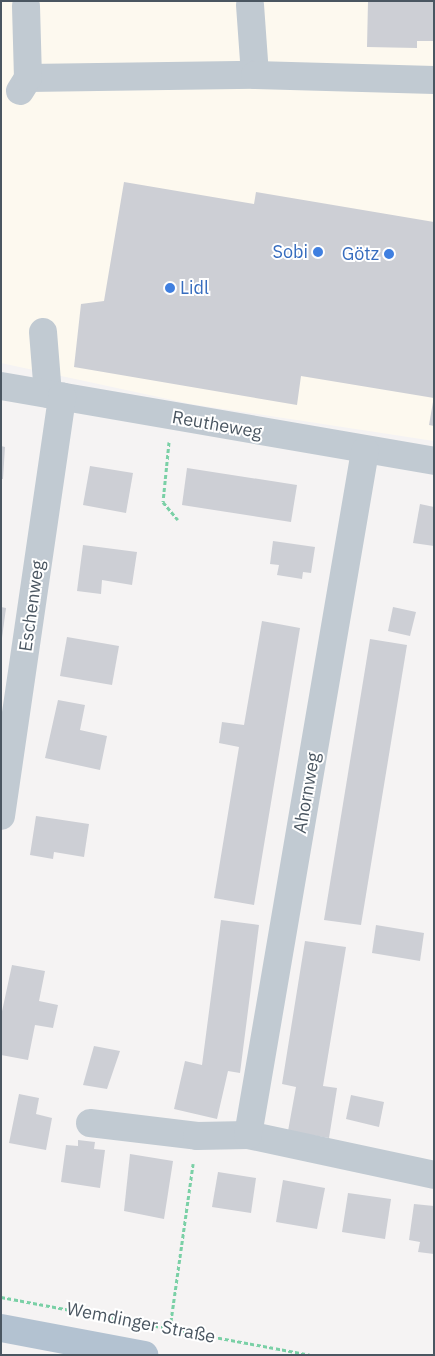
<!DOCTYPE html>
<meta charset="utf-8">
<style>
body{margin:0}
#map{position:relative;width:435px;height:1356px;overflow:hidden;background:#f5f3f3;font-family:"IBM Plex Sans",sans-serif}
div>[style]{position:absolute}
.commercial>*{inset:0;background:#fdf9ef}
.building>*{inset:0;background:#cdcfd5}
.path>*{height:3px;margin-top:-1.5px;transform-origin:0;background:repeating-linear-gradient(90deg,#7ad0a6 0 4px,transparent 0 6.5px)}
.minor>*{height:28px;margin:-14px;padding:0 14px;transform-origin:14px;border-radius:14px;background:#c1cad2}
.major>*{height:28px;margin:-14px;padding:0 14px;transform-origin:14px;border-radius:14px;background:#b3c2d1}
.dots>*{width:14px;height:14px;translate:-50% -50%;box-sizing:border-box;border:2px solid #fff;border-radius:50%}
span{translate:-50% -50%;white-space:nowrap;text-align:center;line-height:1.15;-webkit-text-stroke:4px #fff;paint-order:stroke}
.shop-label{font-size:18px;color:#366cbe}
.right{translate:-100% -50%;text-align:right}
.left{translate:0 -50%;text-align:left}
.street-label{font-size:18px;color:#4a5661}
.frame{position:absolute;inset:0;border:2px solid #4a5661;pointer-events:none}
</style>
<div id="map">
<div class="commercial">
<i style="clip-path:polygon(1px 1px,434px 1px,434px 441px,191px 404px,1px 363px)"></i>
</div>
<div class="building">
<i style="clip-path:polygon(368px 1px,434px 1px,434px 41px,417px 41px,417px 48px,367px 47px)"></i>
<i style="clip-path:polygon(124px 182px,254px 204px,256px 192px,434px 222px,434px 398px,301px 376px,297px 405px,74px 367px,81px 304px,104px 301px)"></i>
<i style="clip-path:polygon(433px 402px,434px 402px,434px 426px,429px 425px)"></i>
<i style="clip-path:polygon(1px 446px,5px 447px,3px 479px,1px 479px)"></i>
<i style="clip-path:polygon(90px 466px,133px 473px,126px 513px,83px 505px)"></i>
<i style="clip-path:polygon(187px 468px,297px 485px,291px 522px,182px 505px)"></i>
<i style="clip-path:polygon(420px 504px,434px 507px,434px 546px,413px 543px)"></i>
<i style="clip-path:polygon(273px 541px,315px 547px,311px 573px,303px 572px,302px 579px,277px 575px,279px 565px,270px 564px)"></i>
<i style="clip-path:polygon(83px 545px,137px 552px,132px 585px,102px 580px,101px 594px,77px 591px)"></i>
<i style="clip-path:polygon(1px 607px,6px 608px,2px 638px,1px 638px)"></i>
<i style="clip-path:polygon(393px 607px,416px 612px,410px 636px,388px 631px)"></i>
<i style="clip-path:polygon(262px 621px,300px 628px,254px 905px,214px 898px,239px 747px,219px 743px,222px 722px,244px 725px)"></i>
<i style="clip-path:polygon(67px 637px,119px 646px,112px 685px,60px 676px)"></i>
<i style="clip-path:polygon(370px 639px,407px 645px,361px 925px,324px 920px)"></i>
<i style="clip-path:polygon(58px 700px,85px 705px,80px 730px,107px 736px,100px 770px,45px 758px)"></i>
<i style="clip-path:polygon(36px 816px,89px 824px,84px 857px,54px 852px,53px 859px,30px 855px)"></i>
<i style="clip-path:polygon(221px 920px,259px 925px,240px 1073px,228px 1071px,217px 1119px,174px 1109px,185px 1061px,202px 1065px)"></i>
<i style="clip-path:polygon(376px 925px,424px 933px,420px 961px,372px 953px)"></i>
<i style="clip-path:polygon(305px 941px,346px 947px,323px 1086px,337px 1088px,329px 1138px,288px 1131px,296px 1087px,282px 1084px)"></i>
<i style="clip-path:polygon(12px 965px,45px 971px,39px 1001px,58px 1005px,53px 1028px,35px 1025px,28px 1060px,1px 1055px,1px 1016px)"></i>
<i style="clip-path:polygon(94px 1046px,120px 1051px,107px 1089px,83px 1085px)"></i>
<i style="clip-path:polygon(19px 1094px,39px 1098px,36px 1114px,52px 1118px,46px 1150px,9px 1143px)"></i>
<i style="clip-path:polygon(351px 1095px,384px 1102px,379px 1127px,346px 1119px)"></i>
<i style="clip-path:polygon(78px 1140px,95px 1142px,94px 1149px,105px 1150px,100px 1188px,61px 1182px,66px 1145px,78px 1146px)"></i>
<i style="clip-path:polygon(130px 1154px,173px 1161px,164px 1219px,124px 1211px)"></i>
<i style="clip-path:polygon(218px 1172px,256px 1178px,251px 1213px,212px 1207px)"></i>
<i style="clip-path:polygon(283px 1180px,325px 1188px,317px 1229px,276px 1222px)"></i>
<i style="clip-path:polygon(348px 1193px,391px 1199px,385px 1239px,342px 1232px)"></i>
<i style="clip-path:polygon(414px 1204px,434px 1206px,434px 1254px,418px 1252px,420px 1242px,409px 1240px)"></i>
</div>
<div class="path">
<i style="left:169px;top:442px;width:60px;rotate:95.7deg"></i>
<i style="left:163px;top:502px;width:23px;rotate:50deg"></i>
<i style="left:1px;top:1297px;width:314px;rotate:10.6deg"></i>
<i style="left:170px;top:1328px;width:166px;rotate:-82deg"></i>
</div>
<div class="minor">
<i style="left:250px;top:5px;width:70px;rotate:85.9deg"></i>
<i style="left:28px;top:78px;width:227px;rotate:-0.8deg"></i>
<i style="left:255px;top:75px;width:179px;rotate:1.6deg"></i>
<i style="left:20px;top:91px;width:15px;rotate:-58deg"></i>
<i style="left:28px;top:78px;width:72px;rotate:-91.6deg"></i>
<i style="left:43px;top:332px;width:62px;rotate:85.4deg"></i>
<i style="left:1px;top:386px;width:439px;rotate:9.8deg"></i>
<i style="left:1px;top:816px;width:424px;rotate:-81.7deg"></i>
<i style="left:90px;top:1123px;width:108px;rotate:6.9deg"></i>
<i style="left:197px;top:1136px;width:51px;rotate:-1.1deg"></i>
<i style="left:248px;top:1135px;width:190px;rotate:12.1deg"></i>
<i style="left:248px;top:1135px;width:694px;rotate:-80.29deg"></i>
</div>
<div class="major">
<i style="left:1px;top:1328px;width:146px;rotate:10.7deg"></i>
</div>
<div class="dots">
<i style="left:318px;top:252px;background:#3f7fe0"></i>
<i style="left:389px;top:254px;background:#3f7fe0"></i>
<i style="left:170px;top:288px;background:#3f7fe0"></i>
</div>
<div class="shop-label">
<span class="right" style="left:308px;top:252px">Sobi</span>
<span class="right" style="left:379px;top:254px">Götz</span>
<span class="left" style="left:180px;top:288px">Lidl</span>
</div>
<div class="street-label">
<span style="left:217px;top:425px;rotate:10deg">Reutheweg</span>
<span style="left:32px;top:606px;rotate:-82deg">Eschenweg</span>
<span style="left:307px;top:793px;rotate:-80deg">Ahornweg</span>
<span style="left:141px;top:1323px;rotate:11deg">Wemdinger Straße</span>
</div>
<div class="frame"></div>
</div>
